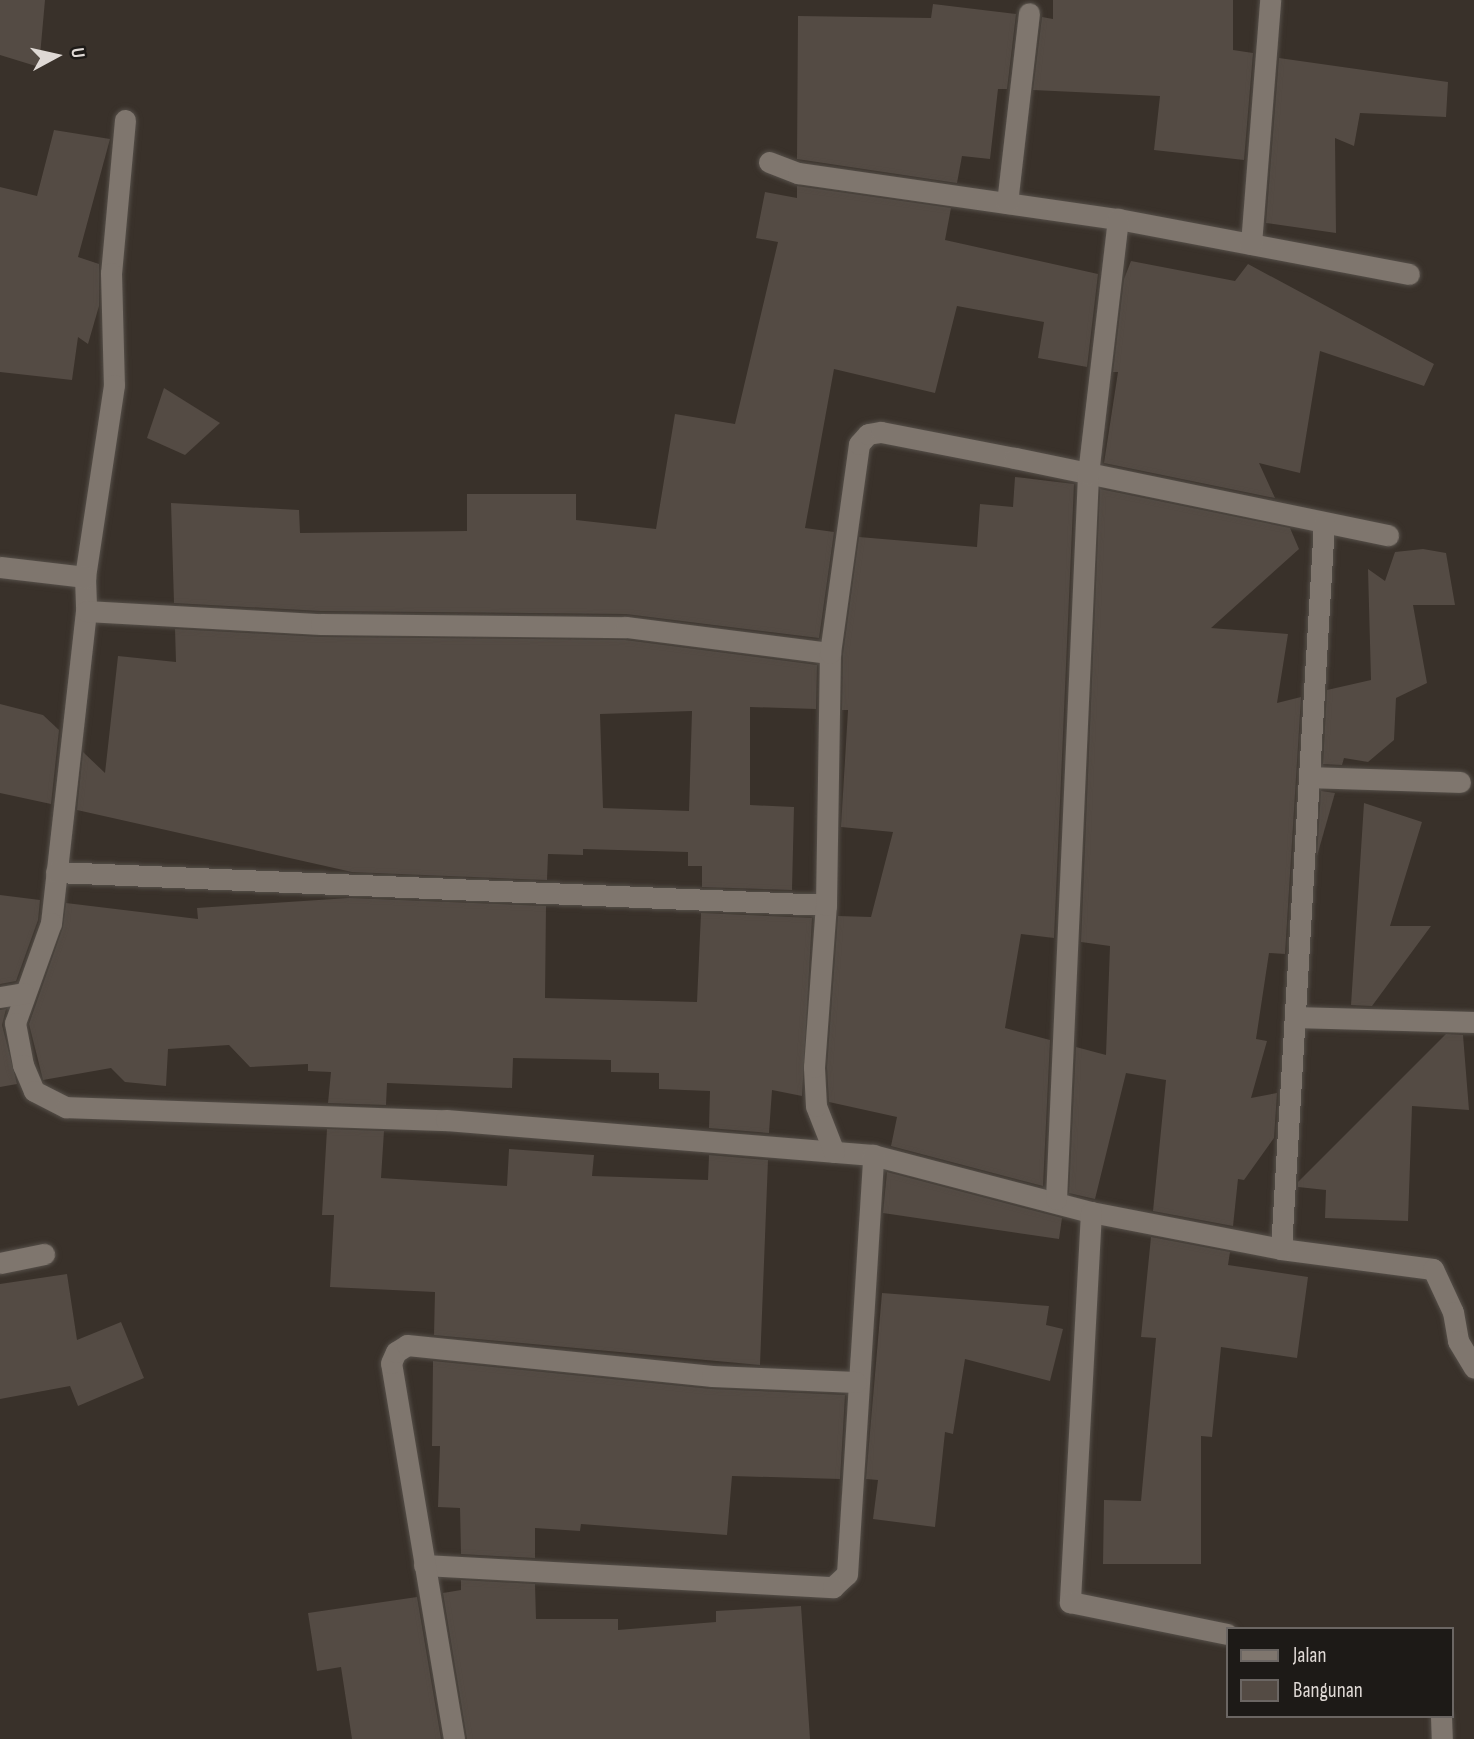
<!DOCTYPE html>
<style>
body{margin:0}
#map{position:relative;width:1474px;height:1739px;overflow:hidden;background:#39312a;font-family:"Sofia Sans Condensed",sans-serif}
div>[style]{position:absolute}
.building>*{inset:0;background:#544b44}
.roads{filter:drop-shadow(0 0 2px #554f49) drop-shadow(0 0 2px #554f49)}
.minor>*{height:21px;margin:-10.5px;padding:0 10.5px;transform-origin:10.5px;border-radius:10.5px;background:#7f766e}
span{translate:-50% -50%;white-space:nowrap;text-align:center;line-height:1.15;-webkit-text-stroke:5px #1d1a17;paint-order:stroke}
.legend{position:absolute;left:1226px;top:1627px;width:228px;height:91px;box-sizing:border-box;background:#1d1a17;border:2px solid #6b6663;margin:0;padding:9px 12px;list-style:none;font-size:21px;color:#dfd9d5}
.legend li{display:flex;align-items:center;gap:14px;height:35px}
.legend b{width:35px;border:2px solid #6b6663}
.north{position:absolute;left:21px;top:21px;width:70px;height:70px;-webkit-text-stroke:5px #1d1a17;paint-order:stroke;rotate:82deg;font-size:19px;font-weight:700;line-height:28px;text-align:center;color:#dfd9d5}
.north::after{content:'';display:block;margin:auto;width:24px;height:32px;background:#dfd9d5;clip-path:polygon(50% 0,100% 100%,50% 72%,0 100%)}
</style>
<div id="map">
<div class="building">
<i style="clip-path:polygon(0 0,45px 0,39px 67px,0 55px)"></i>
<i style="clip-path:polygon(1053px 0,1233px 0,1233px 50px,1253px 53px,1244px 160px,1154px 150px,1160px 96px,1033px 90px,1042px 17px,1053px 19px)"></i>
<i style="clip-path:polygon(933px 4px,1016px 14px,1007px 89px,998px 89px,990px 159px,962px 156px,957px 183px,797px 159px,798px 16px,931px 18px)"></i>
<i style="clip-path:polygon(1279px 58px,1448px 82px,1446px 117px,1360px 113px,1354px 146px,1335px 138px,1336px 233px,1266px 223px)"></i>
<i style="clip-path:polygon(54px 130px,110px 139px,78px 257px,99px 264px,99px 306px,88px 344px,78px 337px,72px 380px,0 372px,0 187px,37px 196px)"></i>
<i style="clip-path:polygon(797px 186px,951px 208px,945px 240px,1098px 274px,1087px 367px,1038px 358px,1044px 322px,957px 306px,935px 393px,834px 369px,805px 528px,834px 532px,819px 638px,626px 614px,321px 611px,174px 603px,171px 503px,299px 510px,300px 533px,467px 531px,467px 494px,576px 494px,576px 520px,656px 529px,675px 414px,735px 424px,778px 242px,756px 238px,765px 192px,797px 198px)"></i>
<i style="clip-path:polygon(1131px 261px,1235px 281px,1248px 264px,1434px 364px,1424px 386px,1320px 351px,1300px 473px,1259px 463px,1275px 498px,1104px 463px,1118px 372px,1113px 372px,1124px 279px)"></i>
<i style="clip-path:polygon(164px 388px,220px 423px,185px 455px,147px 438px)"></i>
<i style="clip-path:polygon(1015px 477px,1074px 484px,1054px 938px,1021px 934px,1005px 1028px,1050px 1040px,1043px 1186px,891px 1146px,897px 1117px,829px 1102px,827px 1067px,838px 916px,871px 917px,893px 832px,841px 827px,848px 710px,842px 710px,843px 654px,859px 537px,977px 547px,980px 504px,1013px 507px)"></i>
<i style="clip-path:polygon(1100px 489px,1290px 528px,1299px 549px,1211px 628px,1288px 634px,1277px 703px,1301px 697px,1285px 954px,1269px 953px,1256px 1039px,1267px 1041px,1251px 1098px,1277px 1093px,1274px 1138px,1244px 1180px,1238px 1179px,1233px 1226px,1153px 1211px,1166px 1080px,1126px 1073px,1095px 1199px,1069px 1193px,1076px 1047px,1106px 1055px,1110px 946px,1081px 942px)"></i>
<i style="clip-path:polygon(1423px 549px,1446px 553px,1455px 605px,1413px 605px,1427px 683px,1396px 698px,1394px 740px,1368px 762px,1344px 758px,1342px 765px,1323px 764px,1327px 690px,1371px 680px,1368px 569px,1385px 581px,1395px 552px)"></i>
<i style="clip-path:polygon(evenodd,175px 629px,321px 637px,625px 640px,817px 665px,816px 709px,750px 707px,750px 805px,794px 807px,792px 890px,702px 887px,702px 866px,688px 866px,688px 852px,583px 849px,583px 855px,548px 854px,547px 880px,352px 872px,77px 810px,83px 752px,105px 773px,118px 656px,176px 662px,175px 629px,692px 711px,689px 811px,603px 808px,600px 714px,692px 711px)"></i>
<i style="clip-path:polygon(0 704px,43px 715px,59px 730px,51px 804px,0 793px)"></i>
<i style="clip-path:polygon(1321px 791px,1335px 793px,1317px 856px)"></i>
<i style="clip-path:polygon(1364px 803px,1422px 822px,1390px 926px,1431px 926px,1372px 1006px,1351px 1005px)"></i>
<i style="clip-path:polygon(0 895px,40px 900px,38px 920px,16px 981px,0 984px)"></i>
<i style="clip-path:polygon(349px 898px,546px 906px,545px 998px,697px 1002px,701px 913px,812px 918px,802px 1096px,772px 1090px,769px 1133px,709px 1128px,710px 1091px,659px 1089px,659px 1073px,611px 1072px,611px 1060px,513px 1058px,512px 1088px,387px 1083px,386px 1105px,328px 1103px,331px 1072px,308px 1071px,308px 1064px,250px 1067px,229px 1045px,168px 1049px,166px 1086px,125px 1082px,111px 1068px,43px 1080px,29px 1024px,63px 927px,66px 903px,198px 919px,197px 908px)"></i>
<i style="clip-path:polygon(6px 1009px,2px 1025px,17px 1084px,0 1087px,0 1010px)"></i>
<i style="clip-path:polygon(1446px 1034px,1463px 1035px,1469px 1110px,1412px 1106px,1408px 1221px,1325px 1218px,1326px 1190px,1298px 1187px,1298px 1182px)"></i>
<i style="clip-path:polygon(327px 1129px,384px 1131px,381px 1178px,507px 1186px,509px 1149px,594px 1155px,592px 1176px,708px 1180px,709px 1155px,768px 1160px,760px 1365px,434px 1335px,435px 1292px,330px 1287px,334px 1215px,322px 1215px)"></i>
<i style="clip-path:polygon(887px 1172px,1062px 1218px,1059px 1239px,883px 1213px)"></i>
<i style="clip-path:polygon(1151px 1237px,1230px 1252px,1228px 1265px,1308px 1277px,1297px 1358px,1221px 1347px,1212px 1437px,1201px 1436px,1201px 1564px,1103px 1564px,1104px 1500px,1141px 1501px,1156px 1338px,1141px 1337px)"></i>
<i style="clip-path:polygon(67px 1274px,77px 1340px,121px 1322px,144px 1378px,78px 1406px,70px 1386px,0 1399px,0 1284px)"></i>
<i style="clip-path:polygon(882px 1293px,1049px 1306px,1046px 1325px,1063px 1329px,1050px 1381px,965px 1359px,953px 1434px,945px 1432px,935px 1527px,873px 1519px,878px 1480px,866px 1479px)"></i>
<i style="clip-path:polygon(433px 1361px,711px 1389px,845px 1395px,840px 1479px,732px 1476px,727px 1535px,581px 1524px,580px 1531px,535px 1528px,535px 1558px,461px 1554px,460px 1508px,438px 1507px,440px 1446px,432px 1446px)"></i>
<i style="clip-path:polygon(461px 1580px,535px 1584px,536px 1619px,618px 1619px,618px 1630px,716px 1622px,716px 1611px,801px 1606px,810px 1739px,467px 1739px,443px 1593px,461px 1590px)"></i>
<i style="clip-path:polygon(417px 1597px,441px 1739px,352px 1739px,341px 1667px,317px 1671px,308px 1613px)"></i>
</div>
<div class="roads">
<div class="minor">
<i style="left:125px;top:120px;width:154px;rotate:95.2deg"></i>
<i style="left:111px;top:273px;width:112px;rotate:88.5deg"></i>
<i style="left:114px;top:385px;width:194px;rotate:98.6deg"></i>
<i style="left:85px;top:577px;width:34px;rotate:88deg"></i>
<i style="left:86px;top:611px;width:314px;rotate:96.4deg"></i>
<i style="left:51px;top:923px;width:106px;rotate:109.8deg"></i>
<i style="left:15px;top:1023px;width:43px;rotate:79.2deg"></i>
<i style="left:23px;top:1065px;width:28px;rotate:67deg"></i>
<i style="left:34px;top:1091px;width:36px;rotate:27deg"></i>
<i style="left:66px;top:1107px;width:380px;rotate:2deg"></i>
<i style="left:446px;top:1120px;width:428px;rotate:4.7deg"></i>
<i style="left:873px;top:1155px;width:225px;rotate:14.7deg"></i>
<i style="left:1091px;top:1212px;width:194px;rotate:11deg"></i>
<i style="left:1281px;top:1249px;width:153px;rotate:7.5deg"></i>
<i style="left:1433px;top:1269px;width:47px;rotate:65.1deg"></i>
<i style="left:1453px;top:1312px;width:29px;rotate:80deg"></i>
<i style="left:1458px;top:1341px;width:31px;rotate:59deg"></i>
<i style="left:769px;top:162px;width:31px;rotate:21deg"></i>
<i style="left:798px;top:173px;width:323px;rotate:8.2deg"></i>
<i style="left:1118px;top:219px;width:296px;rotate:10.7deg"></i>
<i style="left:1007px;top:203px;width:191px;rotate:-83.4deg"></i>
<i style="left:1251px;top:244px;width:245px;rotate:-85.5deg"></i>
<i style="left:0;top:567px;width:86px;rotate:6.7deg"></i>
<i style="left:86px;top:611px;width:235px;rotate:3.2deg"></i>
<i style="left:321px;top:624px;width:305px;rotate:0.6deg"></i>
<i style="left:626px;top:627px;width:206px;rotate:7.3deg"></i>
<i style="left:1309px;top:777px;width:151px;rotate:1.9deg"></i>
<i style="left:56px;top:872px;width:771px;rotate:2.45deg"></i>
<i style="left:0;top:997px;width:24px;rotate:-9deg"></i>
<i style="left:1295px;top:1017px;width:179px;rotate:1.6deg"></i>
<i style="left:834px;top:1152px;width:49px;rotate:-111.4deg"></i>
<i style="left:816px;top:1106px;width:39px;rotate:-93deg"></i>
<i style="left:814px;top:1067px;width:162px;rotate:-85.8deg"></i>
<i style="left:826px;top:905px;width:252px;rotate:-89.1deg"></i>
<i style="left:830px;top:653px;width:211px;rotate:-82.1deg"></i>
<i style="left:859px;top:444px;width:13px;rotate:-48deg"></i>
<i style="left:868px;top:434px;width:13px;rotate:-9deg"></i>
<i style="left:881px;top:432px;width:136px;rotate:11deg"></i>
<i style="left:1015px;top:458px;width:381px;rotate:11.7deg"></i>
<i style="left:1056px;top:1199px;width:726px;rotate:-87.47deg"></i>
<i style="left:1088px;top:474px;width:257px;rotate:-83.3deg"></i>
<i style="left:1091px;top:1212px;width:391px;rotate:93.1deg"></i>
<i style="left:1070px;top:1602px;width:160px;rotate:11.5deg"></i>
<i style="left:1281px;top:1249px;width:727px;rotate:-86.61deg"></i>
<i style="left:0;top:1263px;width:45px;rotate:-11.6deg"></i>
<i style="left:424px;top:1565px;width:410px;rotate:3.1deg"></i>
<i style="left:833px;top:1587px;width:19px;rotate:-43deg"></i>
<i style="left:847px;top:1574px;width:420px;rotate:-86.4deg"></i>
<i style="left:1441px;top:1716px;width:23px;rotate:88deg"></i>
<i style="left:454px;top:1739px;width:381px;rotate:-99.5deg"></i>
<i style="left:391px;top:1363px;width:12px;rotate:-66deg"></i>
<i style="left:396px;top:1352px;width:13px;rotate:-32deg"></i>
<i style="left:407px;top:1345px;width:307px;rotate:5.8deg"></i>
<i style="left:712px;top:1376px;width:144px;rotate:2.4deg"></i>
</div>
</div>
<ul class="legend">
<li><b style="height:9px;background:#7f766e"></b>Jalan</li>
<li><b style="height:19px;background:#544b44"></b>Bangunan</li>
</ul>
<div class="north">U</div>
</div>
